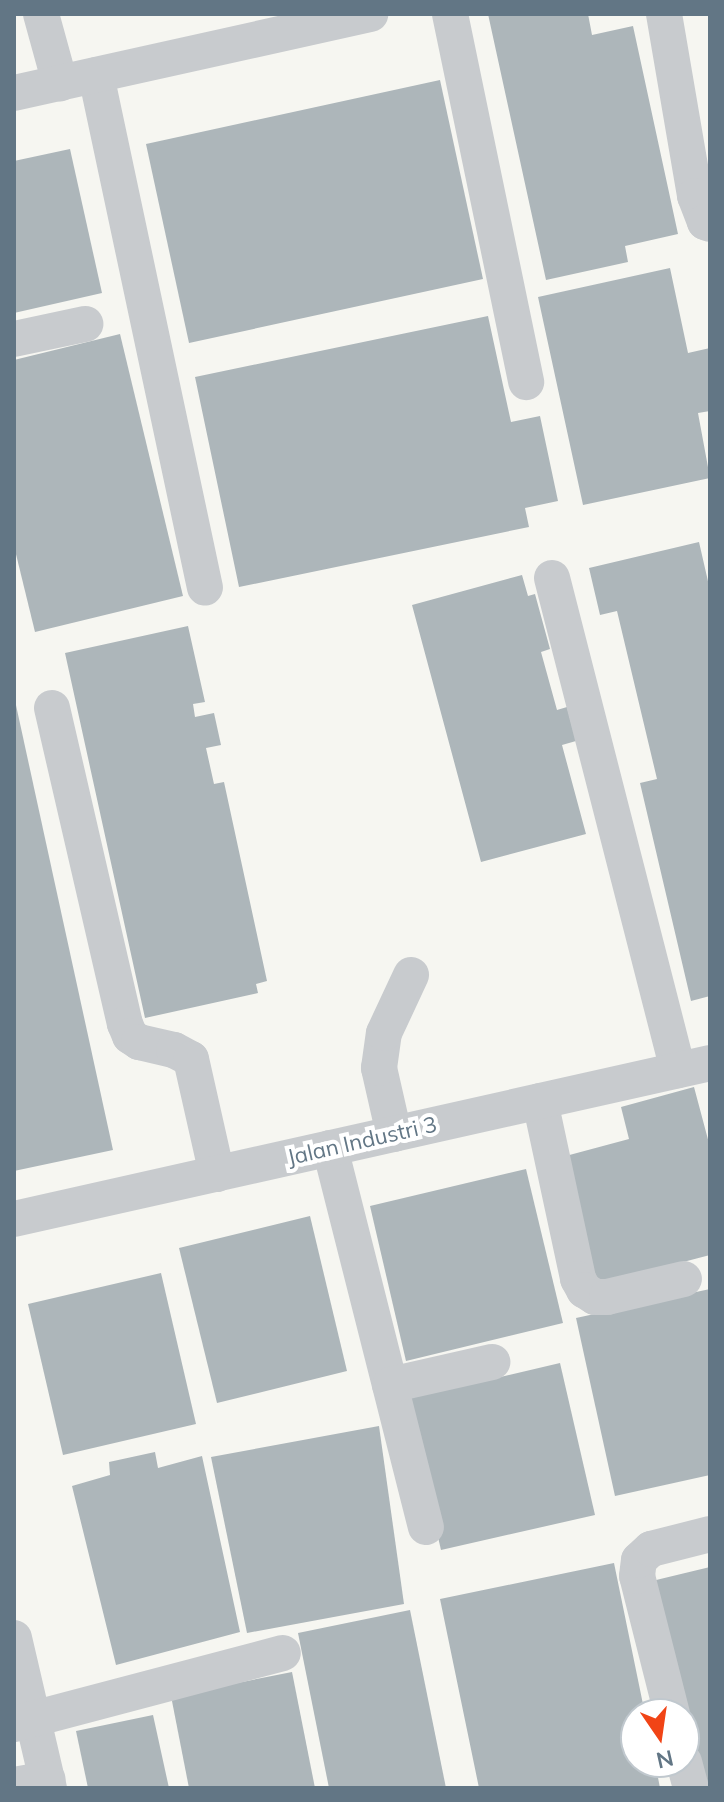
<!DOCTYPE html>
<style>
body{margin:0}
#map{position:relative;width:724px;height:1802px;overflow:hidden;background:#f6f6f1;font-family:Mulish,sans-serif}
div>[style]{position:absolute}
.building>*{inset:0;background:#adb6ba}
.minor>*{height:36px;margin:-18px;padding:0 18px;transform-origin:18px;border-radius:18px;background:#c8cbce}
span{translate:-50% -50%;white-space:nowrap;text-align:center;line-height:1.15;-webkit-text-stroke:8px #fff;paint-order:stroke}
.street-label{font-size:22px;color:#627685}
.frame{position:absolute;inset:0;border:16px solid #627685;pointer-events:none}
.north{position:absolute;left:620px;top:1698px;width:80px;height:80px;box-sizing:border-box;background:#fff;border:2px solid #c0c8ce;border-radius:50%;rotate:167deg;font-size:22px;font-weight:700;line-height:32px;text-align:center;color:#627685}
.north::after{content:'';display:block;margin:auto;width:28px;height:36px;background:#f14416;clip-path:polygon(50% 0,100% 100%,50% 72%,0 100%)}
</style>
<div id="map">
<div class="building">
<i style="clip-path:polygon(488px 14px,588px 14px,592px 35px,633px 26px,678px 234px,625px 246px,628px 262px,546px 280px)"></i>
<i style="clip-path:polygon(440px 80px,483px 279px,189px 343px,146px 144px)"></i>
<i style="clip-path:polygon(70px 149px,102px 293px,14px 313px,14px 161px)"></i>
<i style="clip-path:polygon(670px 268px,688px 353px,710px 348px,710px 411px,698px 413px,710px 478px,583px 505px,538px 297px)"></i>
<i style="clip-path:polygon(488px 316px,511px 422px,540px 416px,558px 501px,525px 508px,529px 527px,239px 587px,195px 377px)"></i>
<i style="clip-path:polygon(120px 334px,183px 596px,35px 632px,14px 546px,14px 360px)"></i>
<i style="clip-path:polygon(699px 542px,710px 590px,710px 996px,691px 1001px,640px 783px,657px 779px,617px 611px,600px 615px,589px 568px)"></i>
<i style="clip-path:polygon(522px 575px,528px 596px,535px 594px,550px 649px,541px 652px,557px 710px,567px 707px,576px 741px,562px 745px,586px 834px,481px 862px,412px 605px)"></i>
<i style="clip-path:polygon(188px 626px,205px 702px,193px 704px,195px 717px,214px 713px,221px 745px,206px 748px,214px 784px,224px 782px,267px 981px,256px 984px,258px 993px,145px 1018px,65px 653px)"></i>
<i style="clip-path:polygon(14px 696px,113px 1150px,14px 1171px)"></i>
<i style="clip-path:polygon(694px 1087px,710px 1147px,710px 1255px,595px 1285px,562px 1157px,629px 1139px,621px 1107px)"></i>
<i style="clip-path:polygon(526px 1169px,563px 1323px,406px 1361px,370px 1206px)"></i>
<i style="clip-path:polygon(310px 1216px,347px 1371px,217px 1403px,179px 1248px)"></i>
<i style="clip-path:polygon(161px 1273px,196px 1424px,63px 1455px,28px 1304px)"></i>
<i style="clip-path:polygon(710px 1289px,710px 1475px,615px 1496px,576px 1318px)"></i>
<i style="clip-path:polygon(560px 1363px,595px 1515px,441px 1550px,406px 1399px)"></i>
<i style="clip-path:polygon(379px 1426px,404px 1604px,247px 1633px,211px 1457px)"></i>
<i style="clip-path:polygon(155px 1452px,158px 1468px,202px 1456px,240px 1632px,116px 1665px,72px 1486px,110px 1475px,109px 1462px)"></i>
<i style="clip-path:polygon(614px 1563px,645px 1714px,636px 1714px,636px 1762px,655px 1762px,660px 1788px,479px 1788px,440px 1599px)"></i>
<i style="clip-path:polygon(710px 1567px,710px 1788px,701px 1788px,652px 1581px)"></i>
<i style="clip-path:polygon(410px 1610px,446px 1788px,329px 1788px,298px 1633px)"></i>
<i style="clip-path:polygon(292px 1672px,315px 1788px,189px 1788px,171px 1696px)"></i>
<i style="clip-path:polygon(153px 1715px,169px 1788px,88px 1788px,76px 1731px)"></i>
</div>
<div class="minor">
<i style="left:41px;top:14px;width:72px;rotate:74.6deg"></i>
<i style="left:450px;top:14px;width:376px;rotate:78.3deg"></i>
<i style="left:664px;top:14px;width:185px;rotate:80.3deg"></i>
<i style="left:695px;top:196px;width:28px;rotate:69deg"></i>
<i style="left:705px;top:222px;width:5px;rotate:22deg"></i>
<i style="left:96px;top:75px;width:524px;rotate:78deg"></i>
<i style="left:14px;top:93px;width:365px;rotate:-12.5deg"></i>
<i style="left:14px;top:339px;width:73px;rotate:-11.9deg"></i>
<i style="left:552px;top:578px;width:508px;rotate:75.64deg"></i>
<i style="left:52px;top:708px;width:324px;rotate:77deg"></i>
<i style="left:125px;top:1024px;width:13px;rotate:67deg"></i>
<i style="left:130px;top:1036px;width:11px;rotate:34deg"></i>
<i style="left:139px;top:1042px;width:36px;rotate:13deg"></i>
<i style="left:174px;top:1050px;width:19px;rotate:28deg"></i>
<i style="left:191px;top:1059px;width:118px;rotate:77.3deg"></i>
<i style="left:540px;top:1101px;width:182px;rotate:77.9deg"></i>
<i style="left:578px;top:1279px;width:13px;rotate:61deg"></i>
<i style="left:584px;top:1290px;width:13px;rotate:32deg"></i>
<i style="left:595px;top:1297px;width:12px"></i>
<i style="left:607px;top:1297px;width:79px;rotate:-13.2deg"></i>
<i style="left:394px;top:1134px;width:68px;rotate:-102.8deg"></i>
<i style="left:379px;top:1068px;width:35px;rotate:-82deg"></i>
<i style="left:384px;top:1033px;width:64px;rotate:-65deg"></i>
<i style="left:330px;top:1148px;width:391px;rotate:75.8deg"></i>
<i style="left:14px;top:1219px;width:713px;rotate:-12.63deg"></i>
<i style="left:390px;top:1385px;width:105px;rotate:-12.7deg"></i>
<i style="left:14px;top:1638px;width:154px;rotate:76.9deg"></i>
<i style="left:672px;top:1714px;width:142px;rotate:-104.2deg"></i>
<i style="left:637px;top:1576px;width:16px;rotate:-83deg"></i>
<i style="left:639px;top:1560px;width:16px;rotate:-43deg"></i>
<i style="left:651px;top:1549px;width:61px;rotate:-14.3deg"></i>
<i style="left:14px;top:1724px;width:278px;rotate:-14.8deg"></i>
<i style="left:684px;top:1762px;width:27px;rotate:75deg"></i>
<i style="left:14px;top:1785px;width:34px;rotate:-10deg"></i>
</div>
<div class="street-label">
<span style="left:362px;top:1141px;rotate:-13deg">Jalan Industri 3</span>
</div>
<div class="frame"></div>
<div class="north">N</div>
</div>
